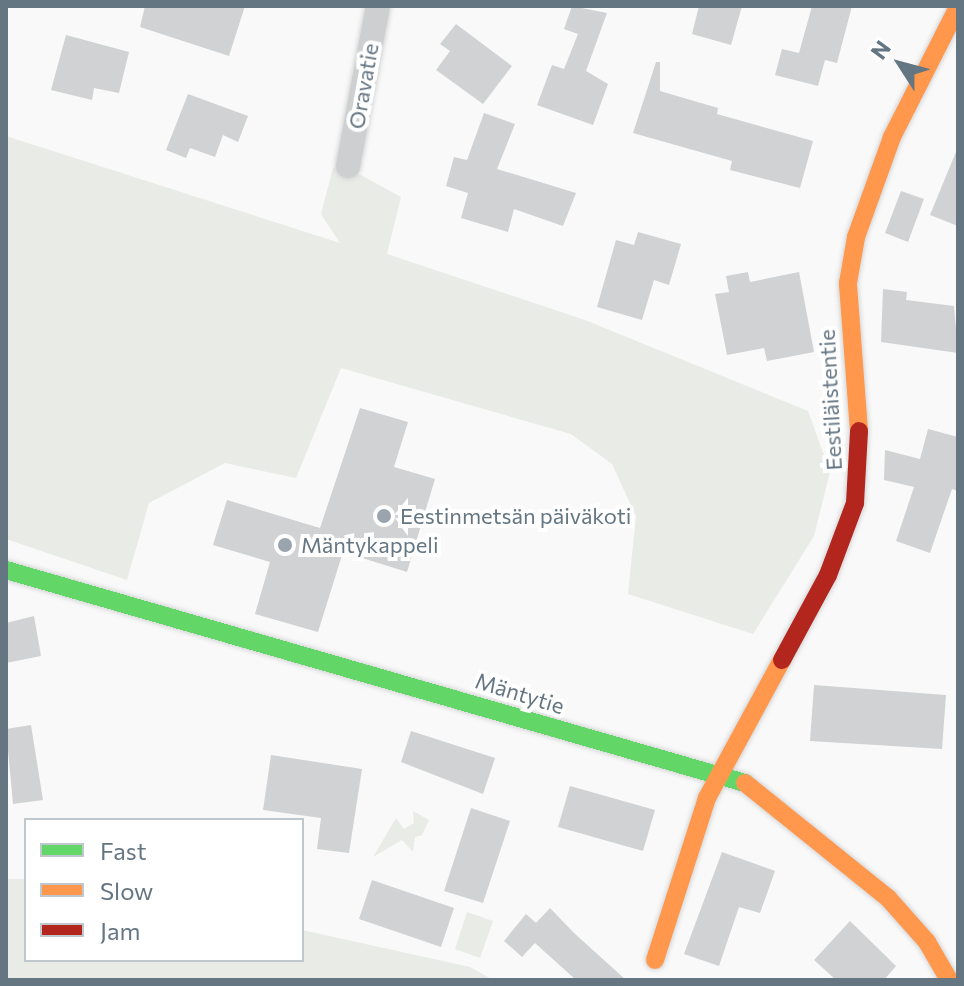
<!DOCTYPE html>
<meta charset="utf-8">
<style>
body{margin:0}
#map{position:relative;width:964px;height:986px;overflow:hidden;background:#f9f9f9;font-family:Commissioner,sans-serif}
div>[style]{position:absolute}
.green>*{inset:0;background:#e8ebe6}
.building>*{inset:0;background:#d0d2d3}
.roads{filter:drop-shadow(0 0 2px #d5d6d7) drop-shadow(0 0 2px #d5d6d7)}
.street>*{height:24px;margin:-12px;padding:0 12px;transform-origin:12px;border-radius:12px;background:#cecfd0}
.fast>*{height:18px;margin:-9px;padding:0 9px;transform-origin:9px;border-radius:9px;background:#63d668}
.slow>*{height:18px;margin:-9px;padding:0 9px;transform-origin:9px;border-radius:9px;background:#ff974d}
.jam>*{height:18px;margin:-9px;padding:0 9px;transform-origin:9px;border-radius:9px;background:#b3261e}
.dots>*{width:22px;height:22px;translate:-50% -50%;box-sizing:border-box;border:4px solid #fff;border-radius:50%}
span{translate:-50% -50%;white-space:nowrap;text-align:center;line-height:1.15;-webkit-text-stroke:8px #fff;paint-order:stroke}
.street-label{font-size:22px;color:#657683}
.poi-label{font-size:22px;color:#657683}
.left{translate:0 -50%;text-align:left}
.frame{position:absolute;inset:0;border:8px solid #657683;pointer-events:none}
.legend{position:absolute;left:24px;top:818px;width:280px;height:144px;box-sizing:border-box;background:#fff;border:2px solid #c1c8cd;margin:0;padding:10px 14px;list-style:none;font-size:24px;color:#657683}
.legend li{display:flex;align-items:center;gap:16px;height:40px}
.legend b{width:40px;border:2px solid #c1c8cd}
.north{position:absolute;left:860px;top:24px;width:80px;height:80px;-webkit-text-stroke:6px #fff;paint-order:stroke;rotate:306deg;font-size:22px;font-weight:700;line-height:32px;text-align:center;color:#657683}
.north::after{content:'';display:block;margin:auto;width:28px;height:36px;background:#657683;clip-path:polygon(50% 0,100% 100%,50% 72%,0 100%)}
</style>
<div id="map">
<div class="green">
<i style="clip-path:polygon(6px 136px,340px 243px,321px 214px,333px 168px,359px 174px,401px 197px,387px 254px,585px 320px,808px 411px,830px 472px,814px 536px,753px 634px,628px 594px,636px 516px,612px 464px,571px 434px,341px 368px,296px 478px,225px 463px,149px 503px,127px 580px,6px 539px)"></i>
<i style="clip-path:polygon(413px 811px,429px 820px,422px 835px,415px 837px,413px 852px,402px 840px,373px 857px,396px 818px,404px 829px,414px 823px)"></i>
<i style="clip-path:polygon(6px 879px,26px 879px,26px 960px,302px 960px,302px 930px,470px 967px,493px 980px,6px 980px)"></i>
<i style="clip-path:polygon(467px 912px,493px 921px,480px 958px,455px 949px)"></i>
</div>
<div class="building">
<i style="clip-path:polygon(145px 6px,245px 6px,229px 56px,140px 27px)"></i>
<i style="clip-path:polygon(572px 6px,607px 13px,586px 71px,608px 84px,593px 125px,537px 105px,552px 65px,564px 69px,578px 34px,564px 29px)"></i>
<i style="clip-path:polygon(699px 6px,742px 6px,731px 45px,692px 34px)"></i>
<i style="clip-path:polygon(812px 6px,852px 6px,837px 63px,825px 60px,818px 86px,775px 75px,782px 49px,799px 53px)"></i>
<i style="clip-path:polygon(456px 24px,512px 66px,483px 104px,436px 70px,450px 51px,440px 44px)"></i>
<i style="clip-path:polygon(66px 35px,129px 52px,119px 93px,94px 88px,92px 100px,51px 90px)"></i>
<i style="clip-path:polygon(656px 62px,660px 62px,660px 91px,718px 108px,717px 114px,813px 141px,800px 188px,730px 170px,732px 161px,633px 133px)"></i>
<i style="clip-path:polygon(188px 94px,248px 116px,238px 142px,223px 135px,215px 157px,190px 148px,186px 158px,166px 150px)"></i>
<i style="clip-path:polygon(484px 113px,515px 124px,497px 169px,576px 193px,563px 226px,514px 209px,508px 232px,461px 218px,468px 193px,446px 186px,454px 157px,467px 160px)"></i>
<i style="clip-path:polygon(958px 147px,958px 226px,930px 215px)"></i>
<i style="clip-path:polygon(901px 191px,924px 199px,908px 242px,885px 233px)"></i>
<i style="clip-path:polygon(638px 232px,681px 244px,669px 285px,654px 280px,642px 320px,597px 307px,616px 240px,634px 245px)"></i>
<i style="clip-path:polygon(748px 272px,750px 282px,799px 272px,814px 352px,767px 361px,764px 348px,727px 355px,715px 294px,729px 292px,726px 276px)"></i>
<i style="clip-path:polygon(883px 289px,907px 292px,906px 300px,954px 306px,958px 353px,881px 342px)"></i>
<i style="clip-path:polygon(360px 408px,408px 422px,394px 467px,435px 479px,407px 572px,343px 552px,318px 632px,255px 614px,270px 562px,213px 545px,227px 500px,320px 528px)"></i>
<i style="clip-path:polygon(928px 429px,958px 437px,958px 491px,952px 489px,930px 553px,896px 541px,914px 487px,884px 480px,885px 450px,920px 459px)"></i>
<i style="clip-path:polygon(34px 616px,41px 656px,6px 663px,6px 623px)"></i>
<i style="clip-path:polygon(814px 685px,946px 695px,942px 749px,810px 741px)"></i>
<i style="clip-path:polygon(31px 725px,43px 800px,13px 804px,6px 729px)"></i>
<i style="clip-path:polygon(411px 731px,495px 758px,483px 794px,401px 762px)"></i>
<i style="clip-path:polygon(271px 755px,362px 769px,349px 853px,317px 849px,321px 818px,263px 810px)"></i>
<i style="clip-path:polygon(570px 786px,655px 810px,643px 851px,558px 827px)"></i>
<i style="clip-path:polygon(471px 808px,510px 821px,483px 903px,444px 891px)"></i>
<i style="clip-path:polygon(722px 852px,775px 871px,760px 913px,739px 907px,719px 966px,684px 954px)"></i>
<i style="clip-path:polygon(372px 880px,454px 908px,441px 947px,359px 919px)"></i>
<i style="clip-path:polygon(550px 908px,574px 933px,626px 980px,576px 980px,535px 943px,522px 957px,504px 941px,526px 914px,536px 923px)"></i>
<i style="clip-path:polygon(850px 921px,896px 966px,884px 980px,836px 980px,814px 960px)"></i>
</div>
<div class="roads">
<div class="street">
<i style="left:348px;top:166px;width:163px;rotate:-79.4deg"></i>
</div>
<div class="fast">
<i style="left:6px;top:570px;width:769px;rotate:16.08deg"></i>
</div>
<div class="slow">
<i style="left:859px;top:431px;width:148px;rotate:-94.3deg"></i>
<i style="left:848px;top:283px;width:47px;rotate:-80.1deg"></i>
<i style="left:856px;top:237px;width:106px;rotate:-70.2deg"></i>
<i style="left:892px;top:137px;width:146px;rotate:-63.1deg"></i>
<i style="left:745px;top:783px;width:184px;rotate:38.8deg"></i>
<i style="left:888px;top:898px;width:59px;rotate:48.4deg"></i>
<i style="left:927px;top:942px;width:44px;rotate:59.9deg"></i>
<i style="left:655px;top:960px;width:170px;rotate:-72.2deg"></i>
<i style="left:707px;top:798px;width:157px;rotate:-61.5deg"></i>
</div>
<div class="jam">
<i style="left:782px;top:660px;width:97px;rotate:-61.6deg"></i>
<i style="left:828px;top:575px;width:77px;rotate:-69.4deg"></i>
<i style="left:855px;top:503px;width:72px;rotate:-86.8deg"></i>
</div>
</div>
<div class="dots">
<i style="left:384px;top:516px;background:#99a4ac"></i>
<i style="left:285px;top:545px;background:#99a4ac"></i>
</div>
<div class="street-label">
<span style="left:363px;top:86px;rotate:-80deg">Oravatie</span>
<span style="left:830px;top:400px;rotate:-93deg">Eestiläistentie</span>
<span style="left:520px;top:693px;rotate:17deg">Mäntytie</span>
</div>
<div class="poi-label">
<span class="left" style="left:400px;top:516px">Eestinmetsän päiväkoti</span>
<span class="left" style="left:301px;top:545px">Mäntykappeli</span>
</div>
<div class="frame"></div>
<ul class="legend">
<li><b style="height:10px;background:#63d668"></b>Fast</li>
<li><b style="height:10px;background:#ff974d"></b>Slow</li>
<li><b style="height:10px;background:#b3261e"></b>Jam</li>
</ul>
<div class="north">N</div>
</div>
